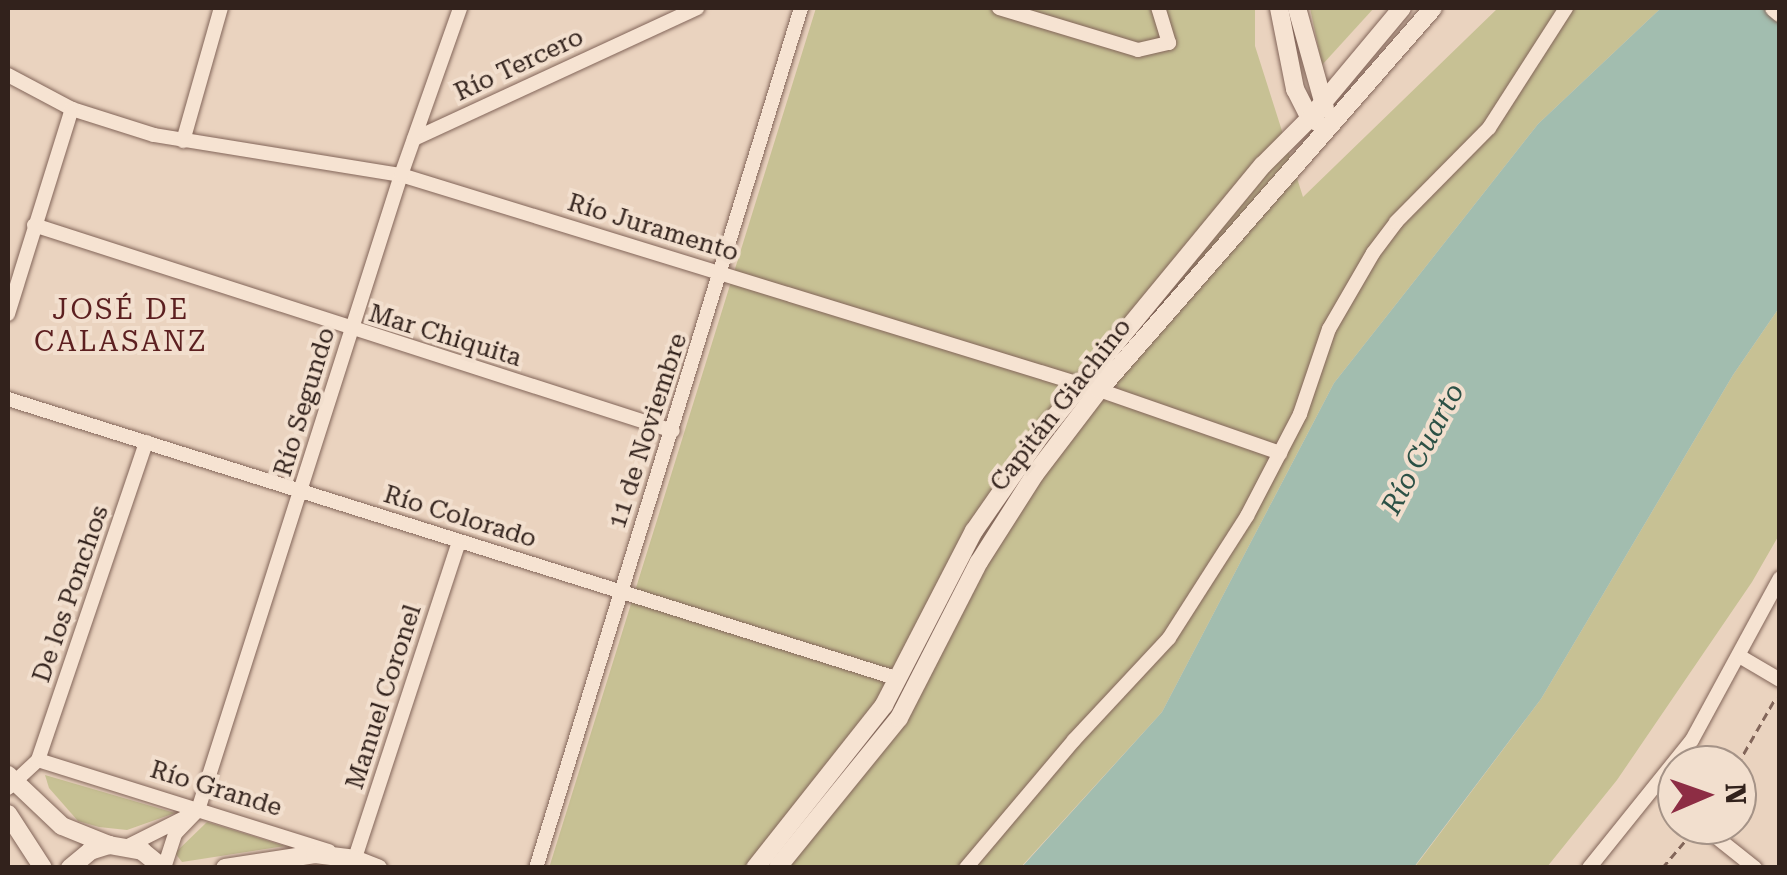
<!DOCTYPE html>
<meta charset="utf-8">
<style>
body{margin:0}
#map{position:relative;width:1787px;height:875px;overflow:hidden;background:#ead3bf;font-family:"Roboto Serif",serif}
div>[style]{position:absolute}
.green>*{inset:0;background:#c7c194}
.water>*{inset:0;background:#a2bdaf}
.path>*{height:2.5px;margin-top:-1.25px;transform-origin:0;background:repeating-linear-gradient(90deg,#826559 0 8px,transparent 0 13px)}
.roads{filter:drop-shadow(0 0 2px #826559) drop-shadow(0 0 2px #826559)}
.minor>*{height:14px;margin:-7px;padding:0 7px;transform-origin:7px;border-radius:7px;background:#f6e3d2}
.secondary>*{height:18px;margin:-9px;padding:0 9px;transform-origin:9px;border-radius:9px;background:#f6e3d2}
span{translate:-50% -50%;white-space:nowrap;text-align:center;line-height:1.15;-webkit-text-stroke:8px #f2dfce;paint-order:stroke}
.street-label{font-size:25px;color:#32221c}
.neighbourhood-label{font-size:28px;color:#5c1f20;letter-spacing:2.5px}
.water-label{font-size:28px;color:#2c5146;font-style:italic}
.frame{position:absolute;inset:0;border:10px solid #32221c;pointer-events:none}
.north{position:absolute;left:1657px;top:745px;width:100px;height:100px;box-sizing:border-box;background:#f2dfce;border:2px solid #a59387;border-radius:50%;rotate:88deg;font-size:28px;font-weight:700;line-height:40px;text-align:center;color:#32221c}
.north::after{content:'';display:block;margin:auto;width:35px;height:45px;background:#8d2d44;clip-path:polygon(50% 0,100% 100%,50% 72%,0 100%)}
</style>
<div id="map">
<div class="green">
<i style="clip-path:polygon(816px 8px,1255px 8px,1255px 46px,1303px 197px,1498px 8px,1661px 8px,1538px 124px,1334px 383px,1162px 712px,1021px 867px,549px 868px)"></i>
<i style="clip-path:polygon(1310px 8px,1374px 8px,1322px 65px)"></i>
<i style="clip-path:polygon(1779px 308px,1779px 535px,1752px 582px,1617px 780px,1547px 867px,1414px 868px,1541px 699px,1733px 375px)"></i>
<i style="clip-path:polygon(45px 775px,175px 813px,127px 830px,99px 827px,78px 821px,49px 788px)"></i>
<i style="clip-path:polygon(207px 822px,285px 846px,182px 862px,175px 853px)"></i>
</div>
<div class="water">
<i style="clip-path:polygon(1661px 8px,1779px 8px,1779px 308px,1733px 375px,1541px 699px,1414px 867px,1021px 868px,1162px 712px,1334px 383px,1538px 124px)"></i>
</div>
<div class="path">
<i style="left:1737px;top:765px;width:78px;rotate:-60.2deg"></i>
<i style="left:1662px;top:868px;width:43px;rotate:-49.7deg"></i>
</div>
<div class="roads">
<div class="minor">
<i style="left:999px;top:8px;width:145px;rotate:16.8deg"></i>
<i style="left:1138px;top:50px;width:32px;rotate:-13deg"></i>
<i style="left:1169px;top:43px;width:37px;rotate:-107deg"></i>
<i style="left:8px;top:75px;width:72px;rotate:28deg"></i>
<i style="left:72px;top:109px;width:86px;rotate:17.6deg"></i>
<i style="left:154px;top:135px;width:250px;rotate:9.2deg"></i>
<i style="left:401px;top:175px;width:730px;rotate:17.12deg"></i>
<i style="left:1099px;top:390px;width:192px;rotate:19.2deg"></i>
<i style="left:414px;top:139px;width:312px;rotate:-24.8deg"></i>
<i style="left:183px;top:141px;width:138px;rotate:-74.1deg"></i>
<i style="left:34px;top:225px;width:671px;rotate:17.87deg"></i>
<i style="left:8px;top:314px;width:215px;rotate:-72.7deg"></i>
<i style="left:8px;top:399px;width:934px;rotate:17.45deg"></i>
<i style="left:1741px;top:657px;width:45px;rotate:30.5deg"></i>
<i style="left:38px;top:760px;width:305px;rotate:17.4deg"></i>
<i style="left:8px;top:788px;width:41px;rotate:-43deg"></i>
<i style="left:38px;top:760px;width:336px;rotate:-71.2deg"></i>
<i style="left:1701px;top:825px;width:69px;rotate:38.5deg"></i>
<i style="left:128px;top:846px;width:63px;rotate:-26.6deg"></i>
<i style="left:352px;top:867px;width:342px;rotate:-71.8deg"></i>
<i style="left:164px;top:868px;width:36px;rotate:-72deg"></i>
<i style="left:175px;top:834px;width:33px;rotate:-46deg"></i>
<i style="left:198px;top:810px;width:667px;rotate:-72.27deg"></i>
<i style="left:401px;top:175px;width:177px;rotate:-70.5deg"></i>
<i style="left:536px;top:868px;width:900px;rotate:-72.87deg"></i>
<i style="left:966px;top:868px;width:167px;rotate:-49.8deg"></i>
<i style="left:1074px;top:740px;width:139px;rotate:-47deg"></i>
<i style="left:1169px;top:638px;width:145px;rotate:-57.4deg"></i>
<i style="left:1247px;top:516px;width:115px;rotate:-62.5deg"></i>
<i style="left:1300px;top:414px;width:90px;rotate:-71.2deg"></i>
<i style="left:1329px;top:329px;width:88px;rotate:-59.9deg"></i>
<i style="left:1373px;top:253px;width:39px;rotate:-53deg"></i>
<i style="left:1396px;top:222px;width:132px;rotate:-45.3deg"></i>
<i style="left:1489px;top:128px;width:143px;rotate:-57.3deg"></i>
<i style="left:1589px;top:868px;width:164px;rotate:-51.2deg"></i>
<i style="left:1692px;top:740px;width:184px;rotate:-61.5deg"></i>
</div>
<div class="secondary">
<i style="left:1279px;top:8px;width:83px;rotate:78.8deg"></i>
<i style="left:1295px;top:89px;width:33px;rotate:63deg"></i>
<i style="left:1310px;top:118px;width:8px;rotate:30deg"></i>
<i style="left:1297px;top:8px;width:104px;rotate:74.4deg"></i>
<i style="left:1774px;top:8px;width:8px;rotate:40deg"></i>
<i style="left:8px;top:775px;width:74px;rotate:43.4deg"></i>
<i style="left:62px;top:826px;width:51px;rotate:22deg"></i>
<i style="left:8px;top:814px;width:64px;rotate:57.1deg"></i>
<i style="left:70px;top:868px;width:26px;rotate:-40deg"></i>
<i style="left:90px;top:851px;width:20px;rotate:-18deg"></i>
<i style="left:109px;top:845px;width:34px;rotate:10deg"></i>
<i style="left:142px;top:851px;width:27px;rotate:39deg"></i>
<i style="left:225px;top:868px;width:91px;rotate:-8.8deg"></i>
<i style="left:315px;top:854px;width:39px;rotate:7deg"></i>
<i style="left:354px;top:859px;width:26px;rotate:21deg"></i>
<i style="left:755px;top:868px;width:208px;rotate:-51.6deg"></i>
<i style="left:884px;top:705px;width:196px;rotate:-62.7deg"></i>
<i style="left:974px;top:531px;width:124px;rotate:-55.2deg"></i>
<i style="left:1045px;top:429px;width:342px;rotate:-50.5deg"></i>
<i style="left:1263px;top:165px;width:66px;rotate:-45deg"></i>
<i style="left:1310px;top:118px;width:143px;rotate:-50.1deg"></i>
<i style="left:777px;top:868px;width:193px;rotate:-50.9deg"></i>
<i style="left:899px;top:718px;width:175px;rotate:-62.9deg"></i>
<i style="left:979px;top:562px;width:104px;rotate:-57.5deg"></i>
<i style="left:1035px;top:474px;width:106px;rotate:-52.7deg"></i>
<i style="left:1099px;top:390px;width:507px;rotate:-48.84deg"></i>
</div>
</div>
<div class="street-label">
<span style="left:519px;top:65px;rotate:-25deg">Río Tercero</span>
<span style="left:653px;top:228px;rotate:17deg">Río Juramento</span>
<span style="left:445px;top:336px;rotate:17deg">Mar Chiquita</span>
<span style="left:305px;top:402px;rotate:-73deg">Río Segundo</span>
<span style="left:1061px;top:405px;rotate:-52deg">Capitán Giachino</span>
<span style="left:648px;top:431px;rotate:-72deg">11 de Noviembre</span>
<span style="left:460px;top:517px;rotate:17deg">Río Colorado</span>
<span style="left:71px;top:594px;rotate:-71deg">De los Ponchos</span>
<span style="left:384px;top:697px;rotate:-72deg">Manuel Coronel</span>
<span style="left:216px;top:789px;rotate:17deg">Río Grande</span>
</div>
<div class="neighbourhood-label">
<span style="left:121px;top:326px">JOSÉ DE<br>CALASANZ</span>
</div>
<div class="water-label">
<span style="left:1423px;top:449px;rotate:-62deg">Río Cuarto</span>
</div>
<div class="frame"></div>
<div class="north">N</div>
</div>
